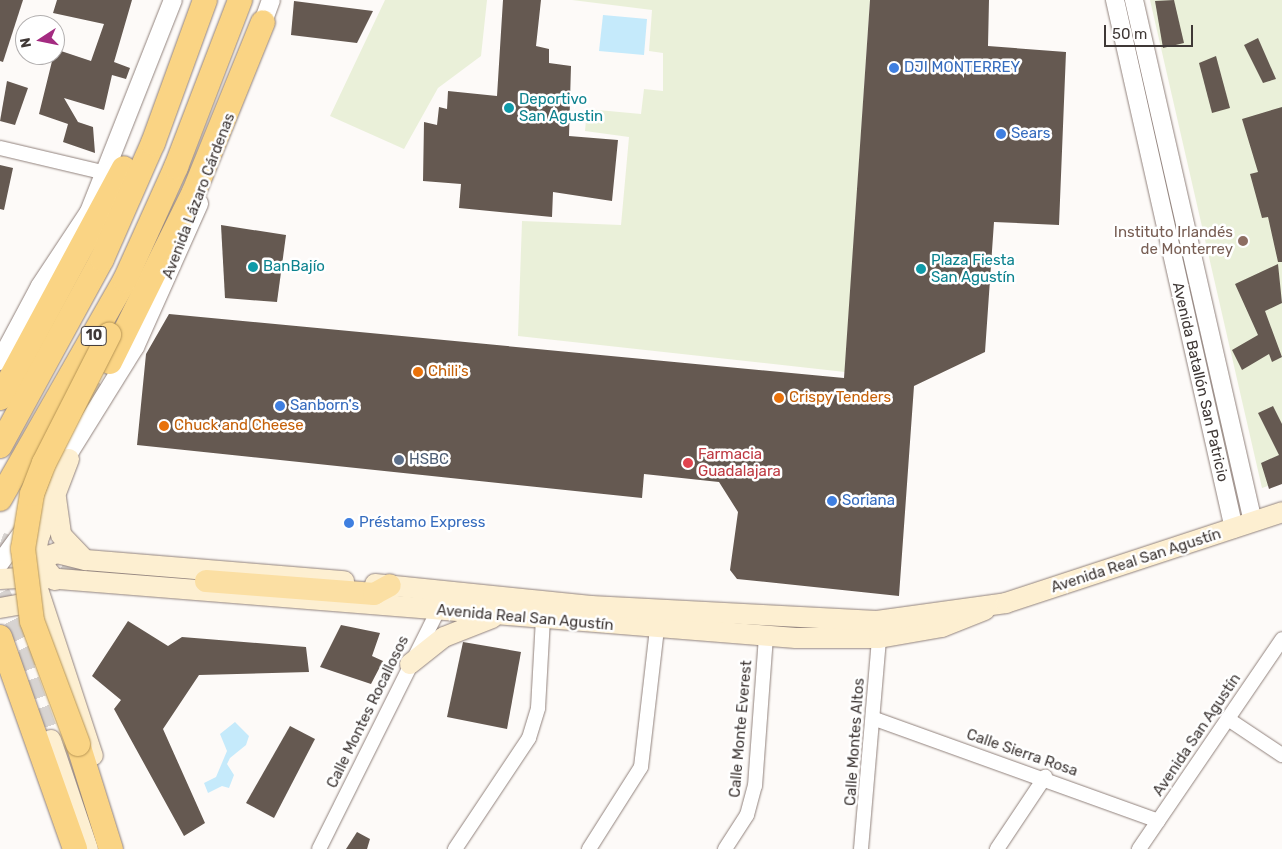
<!DOCTYPE html>
<meta charset="utf-8">
<style>
body{margin:0}
#map{position:relative;width:1282px;height:849px;overflow:hidden;background:#fdfaf8;font-family:Rubik,sans-serif}
div>[style]{position:absolute}
.green>*{inset:0;background:#eaf0d9}
.water>*{inset:0;background:#c5eafb}
.building>*{inset:0;background:#655951}
.secondary-tunnel>*{height:20px;margin-top:-10px;transform-origin:0;background:repeating-linear-gradient(90deg,#d7d3d1 0 20px,transparent 0 30px)}
.primary-tunnel>*{height:22px;margin-top:-11px;transform-origin:0;background:repeating-linear-gradient(90deg,#d7d3d1 0 22px,transparent 0 33px)}
.trunk-tunnel>*{height:24px;margin-top:-12px;transform-origin:0;background:repeating-linear-gradient(90deg,#d7d3d1 0 24px,transparent 0 36px)}
.roads{filter:drop-shadow(0 0 1px #91827c) drop-shadow(0 0 1px #91827c)}
.minor>*{height:14px;margin:-7px;padding:0 7px;transform-origin:7px;border-radius:7px;background:#fff}
.tertiary>*{height:18px;margin:-9px;padding:0 9px;transform-origin:9px;border-radius:9px;background:#fff}
.secondary>*{height:20px;margin:-10px;padding:0 10px;transform-origin:10px;border-radius:10px;background:#fdefd1}
.primary>*{height:22px;margin:-11px;padding:0 11px;transform-origin:11px;border-radius:11px;background:#fbdfa3}
.trunk>*{height:24px;margin:-12px;padding:0 12px;transform-origin:12px;border-radius:12px;background:#fad484}
.bridges{filter:drop-shadow(0 0 1px #b89655) drop-shadow(0 0 1px #b89655)}
.trunk-bridge>*{height:24px;margin:-12px;padding:0 12px;transform-origin:12px;border-radius:12px;background:#fad484}
.dots>*{width:14px;height:14px;translate:-50% -50%;box-sizing:border-box;border:2px solid #fff;border-radius:50%}
span{translate:-50% -50%;white-space:nowrap;text-align:center;line-height:1.15;-webkit-text-stroke:5px #fff;paint-order:stroke}
.shield-label span{padding:1px 4px;background:#fff;border:1px solid;border-radius:4px;-webkit-text-stroke-width:0}
.shield-label{font-size:14px;color:#3f3836;font-weight:700}
.shop-label{font-size:15px;color:#366cbe}
.left{translate:0 -50%;text-align:left}
.culture-label{font-size:15px;color:#0d838f}
.street-label{font-size:15px;color:#3f3836}
.education-label{font-size:15px;color:#785e54}
.right{translate:-100% -50%;text-align:right}
.food-label{font-size:15px;color:#c56008}
.health-label{font-size:15px;color:#be3a42}
.service-label{font-size:15px;color:#4e5e75}
.north{position:absolute;left:15px;top:15px;width:50px;height:50px;box-sizing:border-box;background:#fff;border:1px solid #b2afaf;border-radius:50%;rotate:259deg;font-size:14px;font-weight:700;line-height:20px;text-align:center;color:#3f3836}
.north::after{content:'';display:block;margin:auto;width:18px;height:22px;background:#a42b81;clip-path:polygon(50% 0,100% 100%,50% 72%,0 100%)}
.scale{position:absolute;left:1104px;top:25px;width:89px;height:22px;box-sizing:border-box;border:2px solid #3f3836;border-top:0;padding-left:6px;font-size:15px;line-height:18px;white-space:nowrap;color:#3f3836;-webkit-text-stroke:4px #fff;paint-order:stroke}
</style>
<div id="map">
<div class="green">
<i style="clip-path:polygon(385px 0,487px 0,481px 56px,438px 88px,404px 149px,330px 116px)"></i>
<i style="clip-path:polygon(572px 0,870px 0,845px 372px,518px 336px,522px 221px,621px 225px,629px 137px,585px 131px,587px 109px,641px 114px,644px 89px,663px 91px,663px 53px,649px 51px,652px 10px)"></i>
<i style="clip-path:polygon(1150px 0,1282px 0,1282px 481px,1262px 488px)"></i>
</div>
<div class="water">
<i style="clip-path:polygon(603px 15px,647px 19px,644px 55px,599px 51px)"></i>
<i style="clip-path:polygon(235px 722px,249px 736px,246px 745px,230px 758px,227px 764px,234px 775px,229px 788px,222px 786px,208px 793px,204px 783px,216px 777px,227px 751px,220px 734px)"></i>
</div>
<div class="building">
<i style="clip-path:polygon(0 0,23px 0,3px 62px,0 61px)"></i>
<i style="clip-path:polygon(57px 0,132px 0,114px 62px,130px 68px,126px 79px,112px 75px,104px 110px,64px 98px,78px 122px,93px 127px,95px 153px,63px 142px,68px 124px,39px 114px,55px 49px,91px 61px,104px 24px,53px 13px)"></i>
<i style="clip-path:polygon(503px 0,541px 0,536px 46px,549px 49px,549px 63px,571px 66px,569px 136px,618px 140px,612px 201px,553px 192px,552px 217px,459px 208px,461px 184px,423px 181px,424px 122px,437px 125px,439px 107px,447px 109px,448px 91px,497px 96px)"></i>
<i style="clip-path:polygon(870px 0,989px 0,988px 46px,1066px 52px,1059px 225px,994px 222px,985px 352px,914px 386px,899px 596px,737px 579px,730px 570px,738px 512px,719px 482px,644px 474px,642px 498px,137px 445px,146px 354px,169px 314px,844px 378px)"></i>
<i style="clip-path:polygon(1174px 0,1184px 43px,1163px 48px,1155px 1px)"></i>
<i style="clip-path:polygon(294px 1px,373px 11px,357px 43px,291px 35px)"></i>
<i style="clip-path:polygon(1258px 38px,1276px 79px,1263px 83px,1244px 45px)"></i>
<i style="clip-path:polygon(1216px 56px,1230px 108px,1212px 113px,1199px 63px)"></i>
<i style="clip-path:polygon(7px 81px,28px 88px,15px 125px,0 121px)"></i>
<i style="clip-path:polygon(1282px 107px,1282px 262px,1278px 262px,1268px 217px,1262px 218px,1250px 174px,1258px 172px,1242px 119px)"></i>
<i style="clip-path:polygon(0 165px,13px 168px,4px 210px,0 209px)"></i>
<i style="clip-path:polygon(221px 225px,286px 235px,277px 302px,225px 298px)"></i>
<i style="clip-path:polygon(1278px 264px,1282px 303px,1265px 311px,1282px 357px,1272px 362px,1269px 354px,1242px 370px,1232px 350px,1258px 335px,1235px 284px)"></i>
<i style="clip-path:polygon(1273px 406px,1282px 424px,1282px 484px,1269px 489px,1261px 463px,1279px 455px,1258px 413px)"></i>
<i style="clip-path:polygon(128px 621px,168px 646px,182px 637px,306px 647px,309px 672px,199px 675px,163px 729px,205px 823px,184px 836px,114px 709px,121px 700px,92px 676px)"></i>
<i style="clip-path:polygon(341px 625px,380px 633px,372px 656px,383px 661px,371px 684px,320px 667px)"></i>
<i style="clip-path:polygon(463px 642px,521px 652px,507px 729px,447px 717px)"></i>
<i style="clip-path:polygon(290px 726px,315px 739px,274px 818px,246px 803px)"></i>
<i style="clip-path:polygon(357px 832px,370px 839px,367px 849px,346px 849px)"></i>
</div>
<div class="secondary-tunnel">
<i style="left:0;top:593px;width:82px;rotate:62.5deg"></i>
<i style="left:19px;top:652px;width:94px;rotate:70deg"></i>
</div>
<div class="primary-tunnel">
<i style="left:0;top:543px;width:75px;rotate:20.4deg"></i>
<i style="left:70px;top:569px;width:63px;rotate:5.4deg"></i>
</div>
<div class="trunk-tunnel">
<i style="left:71px;top:436px;width:84px;rotate:-62.2deg"></i>
</div>
<div class="roads">
<div class="minor">
<i style="left:0;top:148px;width:109px;rotate:13.3deg"></i>
<i style="left:875px;top:719px;width:301px;rotate:19.8deg"></i>
<i style="left:1228px;top:719px;width:65px;rotate:33.7deg"></i>
<i style="left:319px;top:849px;width:274px;rotate:-63.5deg"></i>
<i style="left:455px;top:849px;width:133px;rotate:-56.3deg"></i>
<i style="left:529px;top:738px;width:31px;rotate:-73deg"></i>
<i style="left:538px;top:708px;width:89px;rotate:-86.8deg"></i>
<i style="left:589px;top:849px;width:97px;rotate:-57.6deg"></i>
<i style="left:641px;top:767px;width:140px;rotate:-83.4deg"></i>
<i style="left:725px;top:849px;width:40px;rotate:-57.1deg"></i>
<i style="left:747px;top:815px;width:30px;rotate:-75deg"></i>
<i style="left:755px;top:786px;width:150px;rotate:-85.8deg"></i>
<i style="left:861px;top:849px;width:212px;rotate:-85.1deg"></i>
<i style="left:997px;top:849px;width:87px;rotate:-56.3deg"></i>
<i style="left:1139px;top:849px;width:254px;rotate:-55.7deg"></i>
</div>
<div class="tertiary">
<i style="left:1115px;top:0;width:542px;rotate:77.32deg"></i>
<i style="left:1134px;top:0;width:535px;rotate:77.16deg"></i>
<i style="left:259px;top:33px;width:35px;rotate:-70deg"></i>
<i style="left:0;top:361px;width:85px;rotate:-61.9deg"></i>
<i style="left:40px;top:286px;width:89px;rotate:-56.5deg"></i>
<i style="left:89px;top:212px;width:228px;rotate:-68.4deg"></i>
<i style="left:59px;top:469px;width:144px;rotate:-58.1deg"></i>
<i style="left:135px;top:347px;width:157px;rotate:-65.9deg"></i>
<i style="left:0;top:563px;width:39px;rotate:-54deg"></i>
</div>
<div class="secondary">
<i style="left:69px;top:459px;width:87px;rotate:110.9deg"></i>
<i style="left:38px;top:540px;width:37px;rotate:96deg"></i>
<i style="left:34px;top:577px;width:188px;rotate:71.8deg"></i>
<i style="left:56px;top:498px;width:37px;rotate:82deg"></i>
<i style="left:61px;top:535px;width:30px;rotate:46deg"></i>
<i style="left:0;top:579px;width:34px;rotate:-3deg"></i>
<i style="left:34px;top:577px;width:764px;rotate:4.58deg"></i>
<i style="left:796px;top:638px;width:83px"></i>
<i style="left:879px;top:638px;width:64px;rotate:-9.9deg"></i>
<i style="left:942px;top:627px;width:46px;rotate:-21.6deg"></i>
<i style="left:55px;top:580px;width:18px;rotate:-128deg"></i>
<i style="left:44px;top:566px;width:11px;rotate:-68deg"></i>
<i style="left:48px;top:556px;width:9px;rotate:-18deg"></i>
<i style="left:57px;top:553px;width:30px;rotate:14deg"></i>
<i style="left:86px;top:560px;width:259px;rotate:4.7deg"></i>
<i style="left:375px;top:584px;width:217px;rotate:5.8deg"></i>
<i style="left:591px;top:606px;width:286px;rotate:3deg"></i>
<i style="left:877px;top:621px;width:130px;rotate:-7.9deg"></i>
<i style="left:1006px;top:603px;width:291px;rotate:-18.2deg"></i>
<i style="left:0;top:608px;width:22px;rotate:-10deg"></i>
<i style="left:22px;top:604px;width:22px;rotate:36deg"></i>
<i style="left:410px;top:664px;width:43px;rotate:-38.5deg"></i>
<i style="left:444px;top:637px;width:52px;rotate:-21.6deg"></i>
<i style="left:51px;top:740px;width:115px;rotate:71.3deg"></i>
</div>
<div class="primary">
<i style="left:206px;top:581px;width:169px;rotate:4.4deg"></i>
<i style="left:374px;top:594px;width:18px;rotate:-29deg"></i>
</div>
<div class="trunk">
<i style="left:110px;top:362px;width:190px;rotate:-63.7deg"></i>
<i style="left:194px;top:192px;width:183px;rotate:-67.9deg"></i>
<i style="left:0;top:398px;width:261px;rotate:-61.7deg"></i>
<i style="left:0;top:446px;width:213px;rotate:-61.4deg"></i>
<i style="left:102px;top:259px;width:127px;rotate:-66.3deg"></i>
<i style="left:153px;top:143px;width:152px;rotate:-70deg"></i>
<i style="left:0;top:499px;width:252px;rotate:-60.3deg"></i>
<i style="left:125px;top:280px;width:124px;rotate:-65.7deg"></i>
<i style="left:176px;top:167px;width:179px;rotate:-69deg"></i>
<i style="left:0;top:637px;width:225px;rotate:70.5deg"></i>
<i style="left:78px;top:744px;width:110px;rotate:72.6deg"></i>
</div>
</div>
<div class="bridges">
<div class="trunk-bridge">
<i style="left:78px;top:744px;width:131px;rotate:-110.5deg"></i>
<i style="left:32px;top:621px;width:73px;rotate:-97.1deg"></i>
<i style="left:23px;top:549px;width:56px;rotate:-80.7deg"></i>
<i style="left:32px;top:494px;width:33px;rotate:-69deg"></i>
<i style="left:44px;top:463px;width:144px;rotate:-63.1deg"></i>
</div>
</div>
<div class="dots">
<i style="left:894px;top:68px;background:#3f7fe0"></i>
<i style="left:509px;top:108px;background:#0f9aa8"></i>
<i style="left:1001px;top:134px;background:#3f7fe0"></i>
<i style="left:1243px;top:241px;background:#8d6e63"></i>
<i style="left:253px;top:267px;background:#0f9aa8"></i>
<i style="left:921px;top:269px;background:#0f9aa8"></i>
<i style="left:418px;top:372px;background:#e8710a"></i>
<i style="left:779px;top:398px;background:#e8710a"></i>
<i style="left:280px;top:406px;background:#3f7fe0"></i>
<i style="left:164px;top:426px;background:#e8710a"></i>
<i style="left:399px;top:460px;background:#5c6f8a"></i>
<i style="left:688px;top:463px;background:#e0444e"></i>
<i style="left:832px;top:501px;background:#3f7fe0"></i>
<i style="left:349px;top:523px;background:#3f7fe0"></i>
</div>
<div class="shield-label">
<span style="left:94px;top:336px">10</span>
</div>
<div class="shop-label">
<span class="left" style="left:904px;top:68px">DJI MONTERREY</span>
<span class="left" style="left:1011px;top:134px">Sears</span>
<span class="left" style="left:290px;top:406px">Sanborn's</span>
<span class="left" style="left:842px;top:501px">Soriana</span>
<span class="left" style="left:359px;top:523px">Préstamo Express</span>
</div>
<div class="culture-label">
<span class="left" style="left:519px;top:108px">Deportivo<br>San Agustin</span>
<span class="left" style="left:931px;top:269px">Plaza Fiesta<br>San Agustín</span>
<span class="left" style="left:263px;top:267px">BanBajío</span>
</div>
<div class="street-label">
<span style="left:199px;top:196px;rotate:-69deg">Avenida Lázaro Cárdenas</span>
<span style="left:1200px;top:382px;rotate:77deg">Avenida Batallón San Patricio</span>
<span style="left:1136px;top:561px;rotate:-18deg">Avenida Real San Agustín</span>
<span style="left:525px;top:618px;rotate:5deg">Avenida Real San Agustín</span>
<span style="left:368px;top:712px;rotate:-64deg">Calle Montes Rocallosos</span>
<span style="left:741px;top:729px;rotate:-85deg">Calle Monte Everest</span>
<span style="left:1197px;top:735px;rotate:-56deg">Avenida San Agustín</span>
<span style="left:855px;top:742px;rotate:-86deg">Calle Montes Altos</span>
<span style="left:1022px;top:753px;rotate:19deg">Calle Sierra Rosa</span>
</div>
<div class="education-label">
<span class="right" style="left:1233px;top:241px">Instituto Irlandés<br>de Monterrey</span>
</div>
<div class="food-label">
<span class="left" style="left:428px;top:372px">Chili's</span>
<span class="left" style="left:789px;top:398px">Crispy Tenders</span>
<span class="left" style="left:174px;top:426px">Chuck and Cheese</span>
</div>
<div class="health-label">
<span class="left" style="left:698px;top:463px">Farmacia<br>Guadalajara</span>
</div>
<div class="service-label">
<span class="left" style="left:409px;top:460px">HSBC</span>
</div>
<div class="north">N</div>
<div class="scale">50 m</div>
</div>
